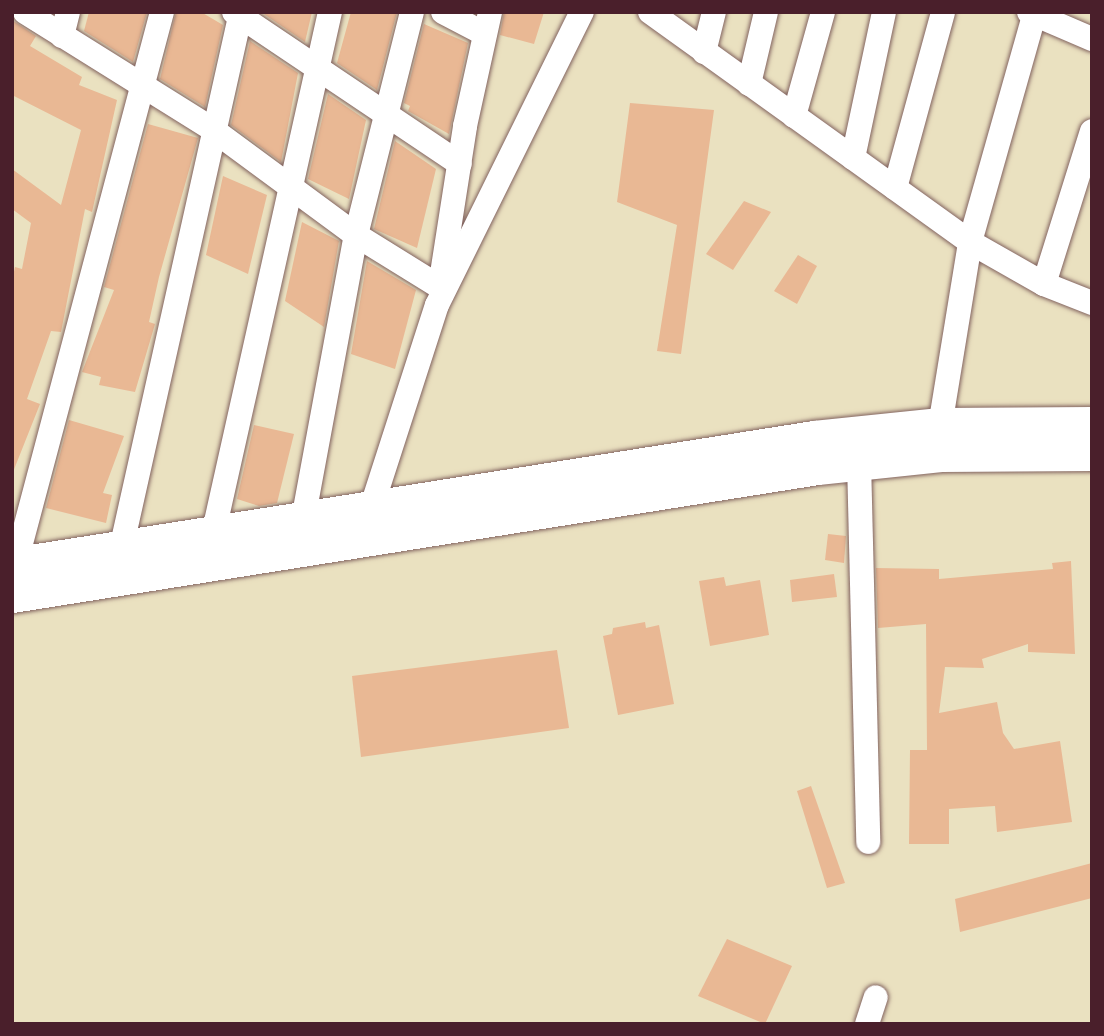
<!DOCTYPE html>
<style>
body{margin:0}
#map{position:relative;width:1104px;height:1036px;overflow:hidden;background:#eae1c0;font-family:"Architects Daughter",sans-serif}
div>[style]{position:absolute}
.building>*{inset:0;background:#e9b894}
.roads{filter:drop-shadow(0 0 2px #82635f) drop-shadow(0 0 2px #82635f)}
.minor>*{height:24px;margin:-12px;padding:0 12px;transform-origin:12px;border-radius:12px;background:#fff}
.highway>*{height:37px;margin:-18.5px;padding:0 18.5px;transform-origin:18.5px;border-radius:18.5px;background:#fff}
span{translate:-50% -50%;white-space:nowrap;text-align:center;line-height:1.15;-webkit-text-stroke:7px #f6f6f2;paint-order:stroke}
.frame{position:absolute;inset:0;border:14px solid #4a1f2b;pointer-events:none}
</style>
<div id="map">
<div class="building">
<i style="clip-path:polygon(89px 12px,147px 12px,133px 62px,84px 31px)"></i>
<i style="clip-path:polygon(176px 12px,201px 12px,223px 25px,205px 107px,160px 79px)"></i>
<i style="clip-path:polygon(261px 12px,312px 12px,305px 42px)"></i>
<i style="clip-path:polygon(351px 12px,397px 12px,377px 90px,337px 63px)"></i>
<i style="clip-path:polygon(504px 12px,544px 12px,534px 44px,500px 35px)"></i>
<i style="clip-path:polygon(12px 20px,36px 36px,30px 46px,82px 77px,79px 85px,117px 100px,92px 212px,85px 209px,61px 332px,51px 331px,27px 399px,40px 404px,13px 472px,12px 281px,15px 267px,22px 269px,31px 223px,12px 209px,12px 169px,61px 205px,81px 130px,12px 95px)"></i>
<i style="clip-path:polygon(424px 24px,468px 43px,449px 134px,408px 111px,410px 106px,404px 103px)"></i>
<i style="clip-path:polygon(250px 41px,298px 73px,281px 162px,231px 125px)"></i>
<i style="clip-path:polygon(328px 94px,366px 120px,349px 199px,308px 179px)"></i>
<i style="clip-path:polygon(630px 103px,714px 110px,681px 354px,657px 351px,677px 225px,617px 202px)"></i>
<i style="clip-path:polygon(148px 124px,198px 138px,159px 277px,149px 322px,155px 324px,135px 392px,99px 385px,101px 377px,82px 372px,114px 290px,104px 287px)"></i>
<i style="clip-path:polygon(395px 141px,436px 169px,417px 248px,374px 229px)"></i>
<i style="clip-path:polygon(223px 176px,267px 195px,248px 274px,206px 255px)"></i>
<i style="clip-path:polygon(744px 201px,771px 212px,733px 270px,706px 254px)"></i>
<i style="clip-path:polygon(302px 222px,339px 241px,324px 327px,285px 301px)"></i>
<i style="clip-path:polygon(798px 255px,817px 266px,797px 304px,774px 291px)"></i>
<i style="clip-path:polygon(367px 261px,416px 290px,395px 369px,351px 354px)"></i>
<i style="clip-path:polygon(69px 420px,124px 436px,103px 493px,112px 495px,106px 523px,46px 508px)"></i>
<i style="clip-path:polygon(254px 425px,294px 434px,277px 503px,259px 506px,237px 499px)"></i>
<i style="clip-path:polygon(828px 534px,846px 536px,844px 563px,825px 560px)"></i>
<i style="clip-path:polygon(1071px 561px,1075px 654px,1028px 652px,1028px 644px,982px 659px,984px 668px,945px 667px,939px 713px,997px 702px,1003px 733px,1014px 749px,1060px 741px,1072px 822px,997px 832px,995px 806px,949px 809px,949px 844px,909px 844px,910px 750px,927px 750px,926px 624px,878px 628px,876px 568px,939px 569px,939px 579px,1053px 569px,1052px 563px)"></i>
<i style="clip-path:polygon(834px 574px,837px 597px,792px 602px,790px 580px)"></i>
<i style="clip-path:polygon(724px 577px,726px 586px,760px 580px,769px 635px,710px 646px,699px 581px)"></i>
<i style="clip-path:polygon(645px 622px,646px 628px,659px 625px,674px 704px,618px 715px,603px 636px,612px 634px,613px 628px)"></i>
<i style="clip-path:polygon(557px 650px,569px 728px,361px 757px,352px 676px)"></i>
<i style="clip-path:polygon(811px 786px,845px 883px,827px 888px,797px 791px)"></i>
<i style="clip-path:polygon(1092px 863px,1092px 898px,960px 932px,955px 899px)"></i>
<i style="clip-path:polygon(727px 939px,792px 966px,765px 1024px,698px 996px)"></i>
</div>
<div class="roads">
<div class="minor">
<i style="left:25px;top:12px;width:221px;rotate:32deg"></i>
<i style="left:212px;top:129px;width:179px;rotate:36.4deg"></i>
<i style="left:356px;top:235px;width:99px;rotate:31.8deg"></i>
<i style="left:234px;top:12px;width:272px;rotate:33.9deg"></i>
<i style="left:443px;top:12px;width:47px;rotate:27.6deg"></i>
<i style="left:650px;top:12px;width:394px;rotate:35.7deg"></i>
<i style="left:970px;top:242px;width:85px;rotate:29.6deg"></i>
<i style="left:1044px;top:284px;width:52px;rotate:21.6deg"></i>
<i style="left:1029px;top:12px;width:69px;rotate:23.2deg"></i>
<i style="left:62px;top:36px;width:25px;rotate:-76deg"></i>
<i style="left:704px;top:52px;width:41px;rotate:-76deg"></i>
<i style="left:749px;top:84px;width:74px;rotate:-76.7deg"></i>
<i style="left:794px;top:116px;width:108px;rotate:-74.4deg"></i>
<i style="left:853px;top:158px;width:149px;rotate:-78deg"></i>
<i style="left:895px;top:188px;width:182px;rotate:-74.7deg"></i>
<i style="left:441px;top:280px;width:156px;rotate:-81.1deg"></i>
<i style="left:465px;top:126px;width:117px;rotate:-77.6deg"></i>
<i style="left:1044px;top:284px;width:160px;rotate:-72.6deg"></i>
<i style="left:940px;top:426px;width:186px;rotate:-80.7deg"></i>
<i style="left:970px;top:242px;width:239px;rotate:-74.2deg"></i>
<i style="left:859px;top:461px;width:381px;rotate:88.6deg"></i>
<i style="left:371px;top:509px;width:214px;rotate:-72.1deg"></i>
<i style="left:437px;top:305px;width:327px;rotate:-63.7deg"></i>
<i style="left:303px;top:520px;width:290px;rotate:-79.5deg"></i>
<i style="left:356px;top:235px;width:230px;rotate:-75.9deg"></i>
<i style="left:213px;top:535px;width:536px;rotate:-77.39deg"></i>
<i style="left:121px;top:549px;width:550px;rotate:-77.4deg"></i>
<i style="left:15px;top:566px;width:573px;rotate:-75.14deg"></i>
<i style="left:867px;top:1024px;width:28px;rotate:-72deg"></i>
</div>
<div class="highway">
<i style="left:12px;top:566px;width:812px;rotate:-9deg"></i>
<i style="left:814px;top:439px;width:127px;rotate:-5.9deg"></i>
<i style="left:940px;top:426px;width:152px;rotate:-0.4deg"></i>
<i style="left:12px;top:594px;width:815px;rotate:-9.03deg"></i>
<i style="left:817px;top:466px;width:124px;rotate:-6deg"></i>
<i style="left:940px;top:453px;width:152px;rotate:-0.4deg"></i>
</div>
</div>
<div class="frame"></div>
</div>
